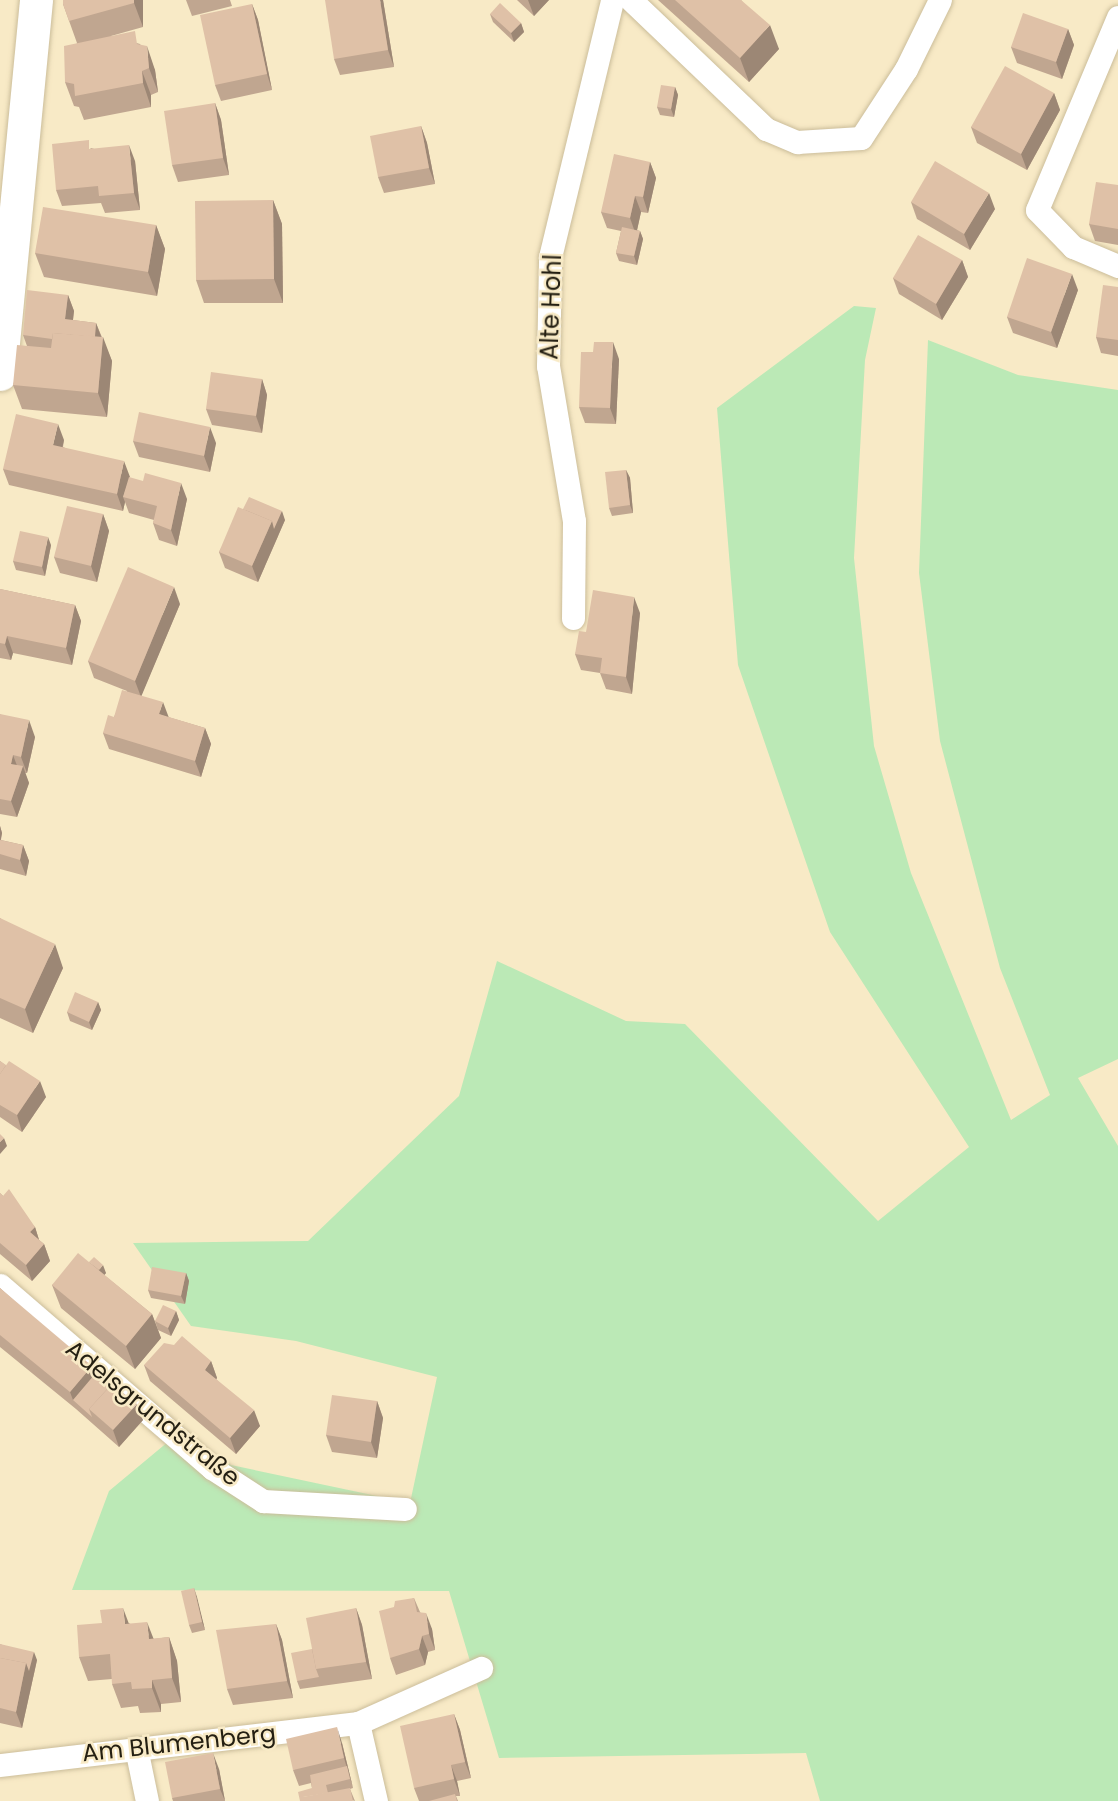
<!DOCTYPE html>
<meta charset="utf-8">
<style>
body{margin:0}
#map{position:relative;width:1118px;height:1801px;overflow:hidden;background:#f8eac6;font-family:Poppins,sans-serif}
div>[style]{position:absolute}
.green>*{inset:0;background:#bbe9b6}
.roads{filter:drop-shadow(0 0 2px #cbbd9a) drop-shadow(0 0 2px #cbbd9a)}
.minor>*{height:23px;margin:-11.5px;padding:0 11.5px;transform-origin:11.5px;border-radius:11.5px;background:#fff}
.secondary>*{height:33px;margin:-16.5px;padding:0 16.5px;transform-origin:16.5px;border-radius:16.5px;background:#fff}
.wall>*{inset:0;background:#c0a690}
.shaded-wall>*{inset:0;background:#9c8775}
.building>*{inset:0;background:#dfc1a7}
span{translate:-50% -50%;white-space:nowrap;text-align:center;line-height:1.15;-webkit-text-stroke:5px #f8eac6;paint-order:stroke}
.street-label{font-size:24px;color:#241f12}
</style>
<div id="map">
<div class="green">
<i style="clip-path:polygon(854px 306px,876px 308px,865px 360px,854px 558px,874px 746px,911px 873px,1011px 1120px,1050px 1095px,1000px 968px,940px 741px,919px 573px,928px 340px,1018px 375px,1118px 390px,1118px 1059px,1078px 1078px,1118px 1146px,1118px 1801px,820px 1801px,806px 1753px,499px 1758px,449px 1591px,72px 1590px,109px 1491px,181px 1431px,231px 1465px,410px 1503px,437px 1377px,296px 1341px,191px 1326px,133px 1243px,308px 1241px,459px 1096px,497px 961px,626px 1021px,685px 1024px,878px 1221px,969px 1147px,830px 932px,738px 665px,717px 408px)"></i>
</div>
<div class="roads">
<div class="minor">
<i style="left:631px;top:0;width:187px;rotate:43.7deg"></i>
<i style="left:766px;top:129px;width:34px;rotate:23deg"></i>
<i style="left:797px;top:142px;width:64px;rotate:-3.6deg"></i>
<i style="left:861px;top:138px;width:82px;rotate:-56.9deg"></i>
<i style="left:906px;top:69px;width:77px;rotate:-63.8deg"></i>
<i style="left:1118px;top:17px;width:209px;rotate:112.8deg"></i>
<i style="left:1037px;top:210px;width:52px;rotate:45.8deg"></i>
<i style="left:1073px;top:247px;width:49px;rotate:22.9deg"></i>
<i style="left:573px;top:618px;width:97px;rotate:-89.4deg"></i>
<i style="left:574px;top:521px;width:157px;rotate:-99.5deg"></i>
<i style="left:548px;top:366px;width:109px;rotate:-88.9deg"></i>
<i style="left:550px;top:257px;width:264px;rotate:-76.4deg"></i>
<i style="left:0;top:1285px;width:280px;rotate:40.8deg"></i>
<i style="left:212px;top:1468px;width:61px;rotate:32.9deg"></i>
<i style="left:263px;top:1501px;width:142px;rotate:3.2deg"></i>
<i style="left:136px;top:1748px;width:54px;rotate:78.3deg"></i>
<i style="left:0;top:1765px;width:360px;rotate:-6.7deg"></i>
<i style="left:376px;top:1801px;width:80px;rotate:-103deg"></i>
<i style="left:358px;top:1723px;width:135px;rotate:-24.1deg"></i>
</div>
<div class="secondary">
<i style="left:0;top:374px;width:376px;rotate:-84.5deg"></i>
</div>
</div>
<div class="wall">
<i style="clip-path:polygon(186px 0,230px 0,232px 6px,192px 16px)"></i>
<i style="clip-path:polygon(383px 0,394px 67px,340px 75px,334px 59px)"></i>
<i style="clip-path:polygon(517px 0,549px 0,534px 16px)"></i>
<i style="clip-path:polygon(658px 0,741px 0,779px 49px,749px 82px)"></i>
<i style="clip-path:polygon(143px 1px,143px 27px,111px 36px,140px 44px,155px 70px,158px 92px,151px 95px,151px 107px,84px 120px,79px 107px,74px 106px,65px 82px,77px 43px,63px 4px)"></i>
<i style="clip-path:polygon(252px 4px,258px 20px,272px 90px,221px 101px,215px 85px)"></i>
<i style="clip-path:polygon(490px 14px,521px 23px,524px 32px,514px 42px,493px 22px)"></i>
<i style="clip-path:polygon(1068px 29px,1074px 45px,1062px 79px,1017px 63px,1011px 47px)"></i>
<i style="clip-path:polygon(675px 87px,678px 95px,674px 117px,660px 115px,657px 107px)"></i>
<i style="clip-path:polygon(1054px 93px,1060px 110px,1027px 170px,977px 143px,971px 127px)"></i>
<i style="clip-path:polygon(215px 103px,221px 120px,229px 175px,178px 182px,172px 165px)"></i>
<i style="clip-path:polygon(421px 126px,427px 143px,435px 184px,384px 193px,378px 177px)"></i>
<i style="clip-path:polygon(91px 148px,135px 161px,140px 210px,105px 213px,101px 203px,62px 206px,56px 190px)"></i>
<i style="clip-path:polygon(650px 162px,656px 178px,648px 213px,641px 212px,637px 230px,640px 231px,643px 239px,637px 265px,619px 261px,616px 253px,621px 231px,607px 228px,601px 212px)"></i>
<i style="clip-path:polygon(1118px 185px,1118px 245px,1095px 241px,1089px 224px)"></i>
<i style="clip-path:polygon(273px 200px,282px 224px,283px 303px,204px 303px,196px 280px)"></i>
<i style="clip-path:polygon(911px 202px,995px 209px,970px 250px,917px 219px)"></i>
<i style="clip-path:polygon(156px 225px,165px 249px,157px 296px,44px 277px,35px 253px)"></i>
<i style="clip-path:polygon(962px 260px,968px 277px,942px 320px,899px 294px,893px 278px)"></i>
<i style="clip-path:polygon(1118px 287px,1118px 356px,1101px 353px,1096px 337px)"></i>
<i style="clip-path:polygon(1078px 290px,1057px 348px,1013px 333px,1007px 317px)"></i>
<i style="clip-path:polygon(68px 295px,74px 311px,73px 320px,96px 323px,112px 361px,107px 417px,22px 409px,13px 385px,27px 346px,23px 335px)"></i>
<i style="clip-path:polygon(619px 359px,616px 424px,585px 423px,579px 407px)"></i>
<i style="clip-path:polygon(262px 379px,267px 395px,262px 433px,212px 425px,206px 409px)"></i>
<i style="clip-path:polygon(64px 440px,63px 447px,130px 478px,187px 499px,177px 546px,159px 540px,153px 523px,154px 520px,129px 513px,125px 502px,123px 511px,9px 485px,3px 469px)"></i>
<i style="clip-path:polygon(133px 441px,216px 443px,210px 472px,139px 457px)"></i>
<i style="clip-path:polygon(626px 470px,630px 478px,633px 513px,612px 516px,609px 508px)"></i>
<i style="clip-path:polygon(243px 509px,285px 520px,258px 582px,225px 568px,219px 552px)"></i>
<i style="clip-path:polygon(103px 514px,109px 531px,97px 582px,60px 573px,54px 557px)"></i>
<i style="clip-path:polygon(51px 545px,45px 576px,16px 570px,13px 561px)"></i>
<i style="clip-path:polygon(0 589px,75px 605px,81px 621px,72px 665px,13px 653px,11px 660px,0 658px)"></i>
<i style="clip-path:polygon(180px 604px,141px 696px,168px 717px,205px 728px,211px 744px,201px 777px,109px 749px,103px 733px,114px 717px,127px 691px,94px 678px,88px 661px)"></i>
<i style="clip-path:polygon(640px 613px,632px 694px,606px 689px,600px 673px,581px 670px,575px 654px,586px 632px)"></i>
<i style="clip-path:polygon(0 714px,35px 737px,27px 773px,25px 773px,29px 783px,17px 817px,0 814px)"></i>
<i style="clip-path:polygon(0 826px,2px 833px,1px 840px,23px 845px,29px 861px,26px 876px,0 869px,0 870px)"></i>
<i style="clip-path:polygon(0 918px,63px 968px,33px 1033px,0 1018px)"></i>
<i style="clip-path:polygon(98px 1002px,101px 1010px,92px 1030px,70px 1021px,67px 1012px)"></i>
<i style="clip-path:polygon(0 1061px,46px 1097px,22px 1132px,0 1117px)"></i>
<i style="clip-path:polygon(0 1193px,35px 1227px,39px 1240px,44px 1244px,50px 1261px,32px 1281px,0 1254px)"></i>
<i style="clip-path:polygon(89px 1262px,106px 1273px,104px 1275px,152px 1314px,161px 1338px,135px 1369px,61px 1308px,52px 1285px)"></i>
<i style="clip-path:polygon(186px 1273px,189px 1281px,185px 1304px,151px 1298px,148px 1290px)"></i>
<i style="clip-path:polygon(0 1288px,95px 1374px,143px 1420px,119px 1447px,76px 1409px,0 1347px)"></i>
<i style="clip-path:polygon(176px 1311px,179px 1320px,171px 1336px,158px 1330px,155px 1321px)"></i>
<i style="clip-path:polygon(211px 1361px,217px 1378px,216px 1379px,260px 1426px,236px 1454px,150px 1381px,144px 1365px)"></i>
<i style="clip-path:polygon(377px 1401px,383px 1418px,377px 1458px,332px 1452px,326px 1435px)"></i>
<i style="clip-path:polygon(194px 1588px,205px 1630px,192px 1633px,189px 1625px)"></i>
<i style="clip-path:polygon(414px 1598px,420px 1612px,432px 1629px,435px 1650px,428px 1652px,425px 1665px,396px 1675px,390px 1658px,394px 1607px)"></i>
<i style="clip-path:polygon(356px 1608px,362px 1625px,372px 1679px,300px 1689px,297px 1681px,312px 1649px)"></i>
<i style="clip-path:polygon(129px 1623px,154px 1639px,169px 1637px,177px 1661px,181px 1702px,161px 1704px,161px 1712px,140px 1713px,138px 1706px,121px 1708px,112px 1684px,112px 1679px,88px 1681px,79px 1657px)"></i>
<i style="clip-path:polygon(276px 1624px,282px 1640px,293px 1698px,233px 1705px,227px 1689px)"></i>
<i style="clip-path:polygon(0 1644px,37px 1660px,22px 1728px,0 1723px)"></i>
<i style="clip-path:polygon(454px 1714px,460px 1730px,471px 1778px,457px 1781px,460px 1796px,456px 1796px,458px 1801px,419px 1801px,414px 1788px)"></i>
<i style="clip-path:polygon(342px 1743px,353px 1788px,350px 1789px,355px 1801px,312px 1788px,311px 1783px,299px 1786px,293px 1770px)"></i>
<i style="clip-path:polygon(219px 1769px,225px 1801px,173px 1801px,172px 1798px)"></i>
</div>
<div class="shaded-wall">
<i style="clip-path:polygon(134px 0,143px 0,143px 27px,134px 3px)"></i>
<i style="clip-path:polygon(380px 0,383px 0,394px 67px,388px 50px)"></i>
<i style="clip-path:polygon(528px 0,549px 0,534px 16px)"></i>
<i style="clip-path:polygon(252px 4px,258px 20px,272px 90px,267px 74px)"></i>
<i style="clip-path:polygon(521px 23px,524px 32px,514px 42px,511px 33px)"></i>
<i style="clip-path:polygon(770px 25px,779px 49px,749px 82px,740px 58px)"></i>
<i style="clip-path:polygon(1068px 29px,1074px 45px,1062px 79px,1056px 62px)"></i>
<i style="clip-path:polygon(147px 46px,155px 70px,158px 92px,149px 68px)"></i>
<i style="clip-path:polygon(142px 71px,151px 95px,151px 107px,143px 83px)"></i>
<i style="clip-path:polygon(675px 87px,678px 95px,674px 117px,671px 109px)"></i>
<i style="clip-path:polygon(1054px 93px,1060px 110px,1027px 170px,1021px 154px)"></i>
<i style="clip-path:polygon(215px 103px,221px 120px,229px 175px,223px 158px)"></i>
<i style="clip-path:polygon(421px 126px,427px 143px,435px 184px,429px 168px)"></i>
<i style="clip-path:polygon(129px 145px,135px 161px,140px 210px,134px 193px)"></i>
<i style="clip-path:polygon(650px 162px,656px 178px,648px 213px,643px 197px)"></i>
<i style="clip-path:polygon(989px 193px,995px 209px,970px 250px,964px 234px)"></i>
<i style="clip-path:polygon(635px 196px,641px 212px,636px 235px,630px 218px)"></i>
<i style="clip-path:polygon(273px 200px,282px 224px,283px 303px,274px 279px)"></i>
<i style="clip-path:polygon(156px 225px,165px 249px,157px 296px,148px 272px)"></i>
<i style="clip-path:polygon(640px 231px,643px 239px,637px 265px,634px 256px)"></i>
<i style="clip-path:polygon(962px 260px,968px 277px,942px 320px,936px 304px)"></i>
<i style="clip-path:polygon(1072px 274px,1078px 290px,1057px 348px,1051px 332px)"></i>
<i style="clip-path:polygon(68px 295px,74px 311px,71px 336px,65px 319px)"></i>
<i style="clip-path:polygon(96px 323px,102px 339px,94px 343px)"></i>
<i style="clip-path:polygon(103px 337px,112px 361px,107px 417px,98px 393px)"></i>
<i style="clip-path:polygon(613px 342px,619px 359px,616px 424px,610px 408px)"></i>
<i style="clip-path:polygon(262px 379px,267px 395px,262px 433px,256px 416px)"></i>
<i style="clip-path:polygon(58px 424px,64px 440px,59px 462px,53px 445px)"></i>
<i style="clip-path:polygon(210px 427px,216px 443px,210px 472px,204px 456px)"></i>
<i style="clip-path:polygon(124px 461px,130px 477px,123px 497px,125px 502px,123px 511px,117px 494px)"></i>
<i style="clip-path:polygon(626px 470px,630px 478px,633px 513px,630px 505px)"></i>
<i style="clip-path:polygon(181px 483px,187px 499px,177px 546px,171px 530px)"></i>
<i style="clip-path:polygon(282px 511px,285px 520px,258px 582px,252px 566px,272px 521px)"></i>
<i style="clip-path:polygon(103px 514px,109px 531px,97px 582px,91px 566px)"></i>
<i style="clip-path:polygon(48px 537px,51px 545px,45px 576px,42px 567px)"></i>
<i style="clip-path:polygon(174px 587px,180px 604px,141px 697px,135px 681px)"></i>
<i style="clip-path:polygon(634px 597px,640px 613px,632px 694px,626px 677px)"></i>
<i style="clip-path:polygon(75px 605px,81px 621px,72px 665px,66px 648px)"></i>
<i style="clip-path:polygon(7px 636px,13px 653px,11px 660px,5px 644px)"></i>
<i style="clip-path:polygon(163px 702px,169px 718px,159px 714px)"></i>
<i style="clip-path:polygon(29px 720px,35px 737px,27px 773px,21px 757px)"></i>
<i style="clip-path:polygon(205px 728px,211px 744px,201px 777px,195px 761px)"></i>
<i style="clip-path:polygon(13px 755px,19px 771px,11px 764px)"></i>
<i style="clip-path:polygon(23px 766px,29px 783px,17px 817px,11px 801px)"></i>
<i style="clip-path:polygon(0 826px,2px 833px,0 843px)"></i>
<i style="clip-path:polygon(23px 845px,29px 861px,26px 876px,20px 860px)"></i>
<i style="clip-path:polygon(55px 944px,63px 968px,33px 1033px,25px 1009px)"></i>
<i style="clip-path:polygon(98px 1002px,101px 1010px,92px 1030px,89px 1022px)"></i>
<i style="clip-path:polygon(40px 1081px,46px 1097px,22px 1132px,17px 1115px)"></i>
<i style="clip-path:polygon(4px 1138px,7px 1146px,0 1154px,0 1142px)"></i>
<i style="clip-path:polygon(35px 1227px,40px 1243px,30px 1232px)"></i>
<i style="clip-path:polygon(44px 1244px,50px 1261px,32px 1281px,26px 1265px)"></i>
<i style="clip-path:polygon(103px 1265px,106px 1273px,96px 1285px,93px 1277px)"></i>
<i style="clip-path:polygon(186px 1273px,189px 1281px,185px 1304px,181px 1296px)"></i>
<i style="clip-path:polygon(176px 1311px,179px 1320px,171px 1336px,168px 1328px)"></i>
<i style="clip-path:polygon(152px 1314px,161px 1338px,135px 1369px,126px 1346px)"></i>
<i style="clip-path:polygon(211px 1361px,217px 1378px,211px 1386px,205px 1370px)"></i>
<i style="clip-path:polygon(92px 1366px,98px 1382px,73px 1400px,70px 1392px)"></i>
<i style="clip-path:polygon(377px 1401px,383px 1418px,377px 1458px,371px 1442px)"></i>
<i style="clip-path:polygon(137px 1404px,143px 1420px,119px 1447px,113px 1430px)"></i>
<i style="clip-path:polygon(254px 1410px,260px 1426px,236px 1454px,230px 1438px)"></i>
<i style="clip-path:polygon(194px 1588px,197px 1597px,205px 1630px,202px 1622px)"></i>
<i style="clip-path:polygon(123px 1608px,132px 1632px,125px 1624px)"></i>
<i style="clip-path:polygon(356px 1608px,362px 1625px,372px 1679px,366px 1662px)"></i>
<i style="clip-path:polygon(426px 1613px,432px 1629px,435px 1650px,429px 1634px)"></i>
<i style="clip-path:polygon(147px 1622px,156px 1645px,149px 1639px)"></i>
<i style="clip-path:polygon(276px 1624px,282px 1640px,293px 1698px,287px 1681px)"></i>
<i style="clip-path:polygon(422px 1636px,428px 1652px,425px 1665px,419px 1649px)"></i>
<i style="clip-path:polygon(169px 1637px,177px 1661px,181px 1702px,172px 1678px)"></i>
<i style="clip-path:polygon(34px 1652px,37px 1660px,22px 1728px,16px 1712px,26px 1663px)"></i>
<i style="clip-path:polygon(152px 1680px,161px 1704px,161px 1712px,152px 1688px)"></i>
<i style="clip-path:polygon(454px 1714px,460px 1730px,471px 1778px,465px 1762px)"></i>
<i style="clip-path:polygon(337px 1727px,342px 1743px,353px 1788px,344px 1758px)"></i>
<i style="clip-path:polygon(213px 1753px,219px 1769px,225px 1801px,220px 1789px)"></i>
<i style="clip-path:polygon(451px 1765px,457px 1781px,460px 1796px,454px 1779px)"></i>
</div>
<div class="building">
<i style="clip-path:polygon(63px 0,134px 0,134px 3px,69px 21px,63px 4px)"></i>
<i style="clip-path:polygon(325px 0,380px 0,388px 50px,334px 59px)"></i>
<i style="clip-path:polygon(675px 0,741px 0,770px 25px,740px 58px)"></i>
<i style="clip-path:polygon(500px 3px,521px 23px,511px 33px,490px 14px)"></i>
<i style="clip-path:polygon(252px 4px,267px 74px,215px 85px,200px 15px)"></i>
<i style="clip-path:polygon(1023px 13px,1068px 29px,1056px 62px,1011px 47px)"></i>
<i style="clip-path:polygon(135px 31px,137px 44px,147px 46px,149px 68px,142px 71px,143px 83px,75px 96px,74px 84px,65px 82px,64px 46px)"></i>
<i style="clip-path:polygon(1005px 66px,1054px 93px,1021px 154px,971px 127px)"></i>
<i style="clip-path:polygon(661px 85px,675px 87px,671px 109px,657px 107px)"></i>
<i style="clip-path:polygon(215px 103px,223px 158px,172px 165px,164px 111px)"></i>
<i style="clip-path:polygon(421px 126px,429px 168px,378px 177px,370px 136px)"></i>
<i style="clip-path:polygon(89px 140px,89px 149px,129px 145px,134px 193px,99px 196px,98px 186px,56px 190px,52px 144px)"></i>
<i style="clip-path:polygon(614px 154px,650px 162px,643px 197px,635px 196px,630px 218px,601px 212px)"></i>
<i style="clip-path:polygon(935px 161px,989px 193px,964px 234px,911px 202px)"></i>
<i style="clip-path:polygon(1096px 182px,1118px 185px,1118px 229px,1089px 224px)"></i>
<i style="clip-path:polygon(273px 200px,274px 279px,196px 280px,195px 201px)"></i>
<i style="clip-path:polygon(43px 207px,156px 225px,148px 272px,35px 253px)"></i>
<i style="clip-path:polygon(622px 227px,640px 231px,634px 256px,616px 253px)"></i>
<i style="clip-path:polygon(918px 235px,962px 260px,936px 304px,893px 278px)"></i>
<i style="clip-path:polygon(1027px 258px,1072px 274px,1051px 332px,1007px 317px)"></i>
<i style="clip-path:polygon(1103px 285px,1118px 287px,1118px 340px,1096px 337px)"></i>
<i style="clip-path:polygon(27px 290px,68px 295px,65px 319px,96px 323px,95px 337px,53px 333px,52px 339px,23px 335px)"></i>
<i style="clip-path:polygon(53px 333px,103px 337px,98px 393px,13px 385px,17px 345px,51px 348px)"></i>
<i style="clip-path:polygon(594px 342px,613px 342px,610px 408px,579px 407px,581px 352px,593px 352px)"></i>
<i style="clip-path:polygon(211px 372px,262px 379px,256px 416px,206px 409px)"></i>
<i style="clip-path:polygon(139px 412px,210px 427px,204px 456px,133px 441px)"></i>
<i style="clip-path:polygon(16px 414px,58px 424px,53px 445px,124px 461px,117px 494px,3px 469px)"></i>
<i style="clip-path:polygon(626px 470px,630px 505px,609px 508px,605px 472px)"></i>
<i style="clip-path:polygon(145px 473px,181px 483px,171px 530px,153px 523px,157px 506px,123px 497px,129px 477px,143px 481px)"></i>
<i style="clip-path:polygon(249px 497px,282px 511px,274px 529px,272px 521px,243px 509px)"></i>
<i style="clip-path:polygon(67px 506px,103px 514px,91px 566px,54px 557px)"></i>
<i style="clip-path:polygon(238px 507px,272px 521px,252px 566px,219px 552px)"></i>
<i style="clip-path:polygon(20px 531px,48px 537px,42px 567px,13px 561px)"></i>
<i style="clip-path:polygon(128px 567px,174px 587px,135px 681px,88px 661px)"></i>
<i style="clip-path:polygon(0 589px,75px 605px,66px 648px,7px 636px,5px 644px,0 643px)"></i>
<i style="clip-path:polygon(593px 590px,634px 597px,626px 677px,600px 673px,602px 658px,575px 654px,579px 631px,586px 632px)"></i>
<i style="clip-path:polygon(122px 690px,163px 702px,159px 714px,205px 728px,195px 761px,103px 733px,108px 715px,114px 717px)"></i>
<i style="clip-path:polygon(0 714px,29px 720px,21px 757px,13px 755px,11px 764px,23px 766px,11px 801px,0 799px)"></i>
<i style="clip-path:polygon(0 840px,23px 845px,20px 860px,0 854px)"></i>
<i style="clip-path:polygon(0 918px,55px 944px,25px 1009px,0 998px)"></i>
<i style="clip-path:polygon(75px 992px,98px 1002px,89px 1022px,67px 1012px)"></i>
<i style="clip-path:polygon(0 1061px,6px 1065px,0 1074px)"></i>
<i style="clip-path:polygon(9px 1061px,40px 1081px,17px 1115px,0 1105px,0 1074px)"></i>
<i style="clip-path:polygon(0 1134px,4px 1138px,0 1142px)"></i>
<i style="clip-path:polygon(9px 1189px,35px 1227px,30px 1232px,44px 1244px,26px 1265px,0 1243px,0 1193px,3px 1196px)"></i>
<i style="clip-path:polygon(78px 1253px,152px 1314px,126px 1346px,52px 1285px)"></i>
<i style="clip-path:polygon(94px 1257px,103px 1265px,99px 1270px,89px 1262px)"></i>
<i style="clip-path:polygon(152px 1267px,186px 1273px,181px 1296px,148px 1290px)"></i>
<i style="clip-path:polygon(0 1288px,92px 1366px,70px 1392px,0 1335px)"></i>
<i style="clip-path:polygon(163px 1305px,176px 1311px,168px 1328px,155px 1321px)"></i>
<i style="clip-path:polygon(182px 1336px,211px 1361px,205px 1370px,254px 1410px,230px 1438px,144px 1365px,164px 1343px,174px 1345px)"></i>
<i style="clip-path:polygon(95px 1374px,109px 1387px,89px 1409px,92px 1417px,73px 1400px)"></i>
<i style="clip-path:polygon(112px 1384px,137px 1404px,113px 1430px,89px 1409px)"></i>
<i style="clip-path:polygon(332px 1395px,377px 1401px,371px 1442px,326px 1435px)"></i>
<i style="clip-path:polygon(194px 1588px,202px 1622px,189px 1625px,181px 1591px)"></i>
<i style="clip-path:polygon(414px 1598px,417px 1612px,426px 1613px,429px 1634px,422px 1636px,419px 1649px,390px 1658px,379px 1611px,394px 1607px,395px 1601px)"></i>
<i style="clip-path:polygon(123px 1608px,125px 1624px,147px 1622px,149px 1639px,169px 1637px,172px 1678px,152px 1680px,152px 1688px,132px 1689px,131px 1682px,112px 1684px,110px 1654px,79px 1657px,77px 1625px,102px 1623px,100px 1610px)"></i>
<i style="clip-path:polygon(356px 1608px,366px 1662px,316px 1669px,306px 1618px)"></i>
<i style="clip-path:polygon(276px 1624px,287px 1681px,227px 1689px,216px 1630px)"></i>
<i style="clip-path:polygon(0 1644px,34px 1652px,29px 1671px,26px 1663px,0 1658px)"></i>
<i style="clip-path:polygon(312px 1649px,316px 1669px,319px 1677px,297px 1681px,291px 1653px)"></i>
<i style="clip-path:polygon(0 1658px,26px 1663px,16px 1712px,0 1708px)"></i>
<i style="clip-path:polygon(454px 1714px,465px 1762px,451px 1765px,454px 1779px,414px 1788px,400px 1726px)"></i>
<i style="clip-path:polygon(337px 1727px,344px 1758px,293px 1770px,286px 1739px)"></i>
<i style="clip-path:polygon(213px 1753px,220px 1789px,172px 1798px,165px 1762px)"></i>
<i style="clip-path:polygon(347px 1766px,350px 1779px,326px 1785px,328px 1793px,303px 1797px,303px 1801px,300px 1801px,298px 1792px,312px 1788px,310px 1775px)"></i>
<i style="clip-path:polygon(350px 1788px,353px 1801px,303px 1801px,303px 1797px)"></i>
<i style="clip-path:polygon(455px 1794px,457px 1801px,429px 1801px)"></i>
</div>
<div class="street-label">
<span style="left:551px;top:307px;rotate:-88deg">Alte Hohl</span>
<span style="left:153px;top:1413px;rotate:39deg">Adelsgrundstraße</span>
<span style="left:179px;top:1743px;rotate:-6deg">Am Blumenberg</span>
</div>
</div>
